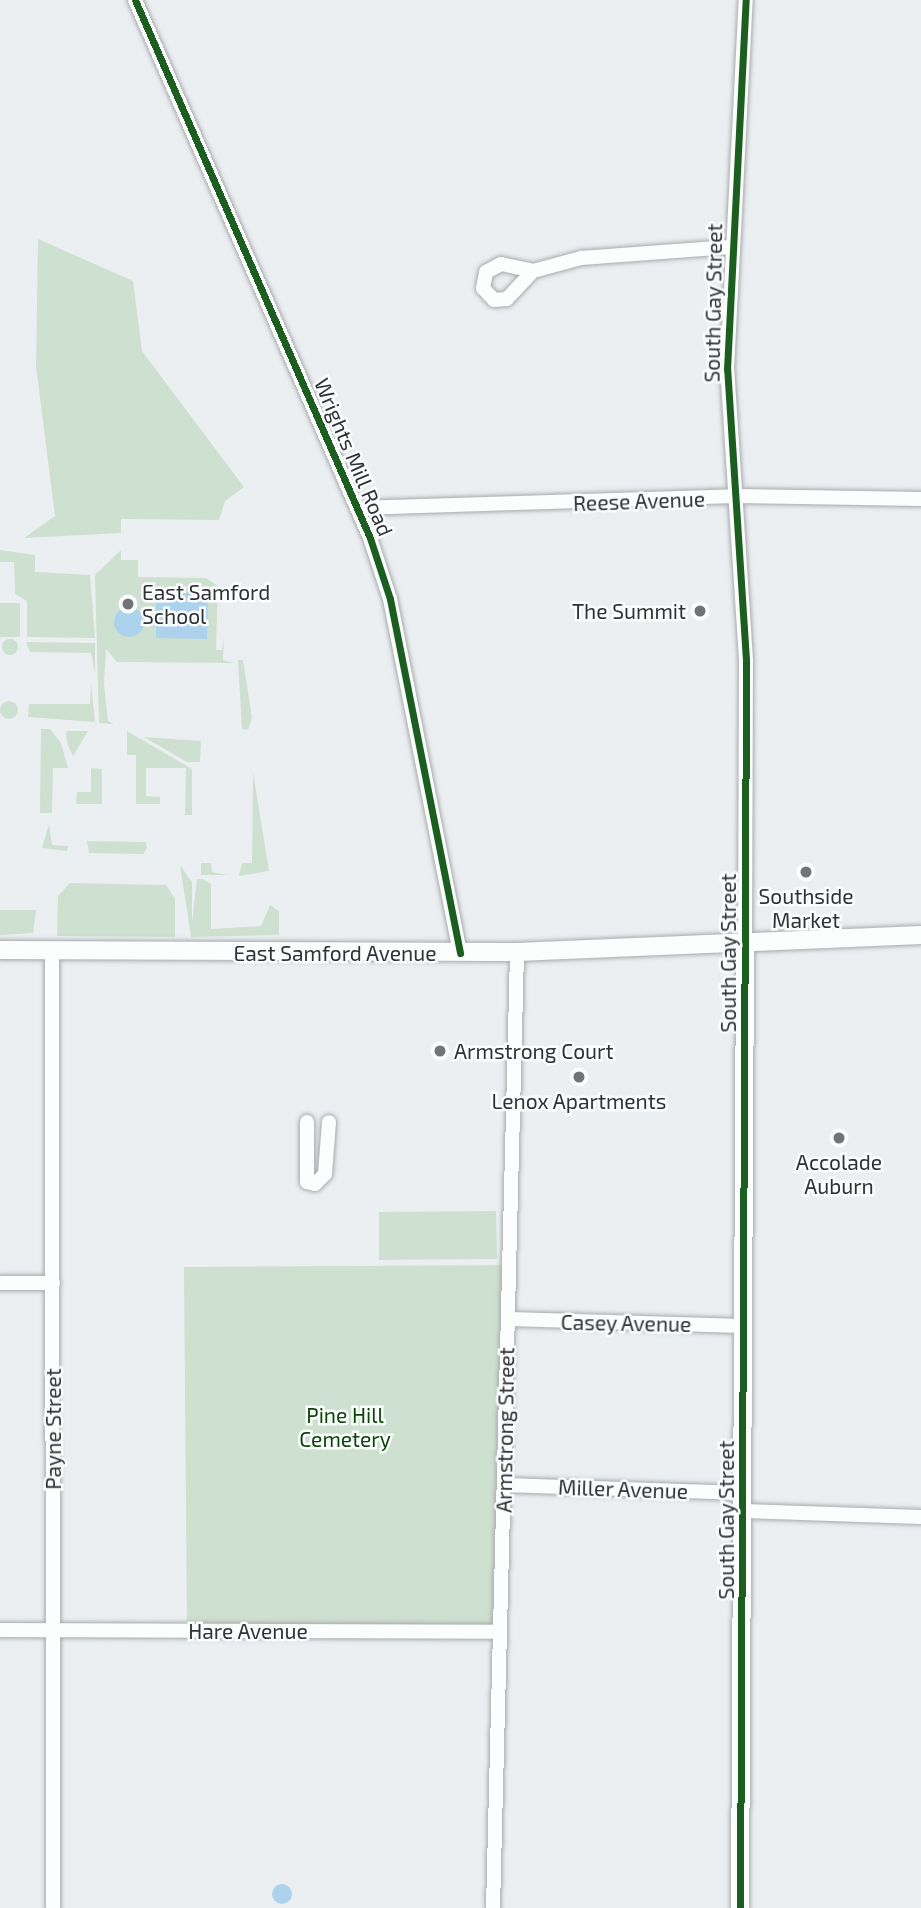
<!DOCTYPE html>
<style>
body{margin:0}
#map{position:relative;width:921px;height:1908px;overflow:hidden;background:#eceff2;font-family:"Exo 2",sans-serif}
div>[style]{position:absolute}
.green>*{inset:0;background:#cee0cf}
.round{border-radius:50%}
.water>*{inset:0;background:#acd2ee}
.roads{filter:drop-shadow(0 0 2px #a9abad) drop-shadow(0 0 2px #a9abad)}
.minor>*{height:14px;margin:-7px;padding:0 7px;transform-origin:7px;border-radius:7px;background:#fcfdfd}
.tertiary>*{height:18px;margin:-9px;padding:0 9px;transform-origin:9px;border-radius:9px;background:#fcfdfd}
.cycleway>*{height:7px;margin:-3.5px;padding:0 3.5px;transform-origin:3.5px;border-radius:3.5px;background:#1b5e20}
.dots>*{width:19px;height:19px;translate:-50% -50%;box-sizing:border-box;border:4px solid #fafcfe;border-radius:50%}
span{translate:-50% -50%;white-space:nowrap;text-align:center;line-height:1.15;-webkit-text-stroke:5px #fafcfe;paint-order:stroke}
.street-label{font-size:21px;color:#2f3133}
.poi-label{font-size:21px;color:#2f3133}
.left{translate:0 -50%;text-align:left}
.right{translate:-100% -50%;text-align:right}
.park-label{font-size:21px;color:#0c4607}
</style>
<div id="map">
<div class="green">
<i style="clip-path:polygon(38px 239px,133px 281px,142px 351px,244px 487px,225px 501px,219px 520px,121px 519px,121px 533px,24px 538px,55px 516px,36px 366px)"></i>
<i style="clip-path:polygon(0 550px,35px 555px,35px 572px,90px 575px,95px 638px,27px 637px,27px 601px,15px 594px,14px 562px,0 562px)"></i>
<i style="clip-path:polygon(121px 550px,121px 560px,138px 560px,138px 577px,206px 578px,218px 586px,216px 650px,222px 650px,224px 638px,223px 660px,234px 663px,117px 662px,106px 649px,104px 684px,108px 721px,114px 724px,99px 723px,95px 575px)"></i>
<i style="clip-path:polygon(0 603px,20px 603px,20px 637px,0 637px)"></i>
<i class="round" style="left:2px;top:639px;width:16px;height:16px"></i>
<i style="clip-path:polygon(26px 642px,95px 643px,95px 673px,91px 653px,30px 652px)"></i>
<i style="clip-path:polygon(238px 660px,243px 660px,252px 718px,248px 730px,242px 729px)"></i>
<i style="clip-path:polygon(91px 683px,95px 722px,28px 717px,29px 704px,90px 704px)"></i>
<i class="round" style="left:0;top:701px;width:18px;height:18px"></i>
<i style="clip-path:polygon(41px 729px,50px 729px,61px 743px,68px 768px,53px 768px,52px 813px,40px 813px)"></i>
<i style="clip-path:polygon(66px 731px,88px 731px,73px 756px,67px 743px)"></i>
<i style="clip-path:polygon(127px 731px,192px 769px,192px 815px,185px 815px,186px 768px,146px 768px,146px 796px,160px 797px,160px 804px,136px 804px,136px 755px,127px 755px)"></i>
<i style="clip-path:polygon(144px 737px,201px 741px,200px 762px,187px 762px)"></i>
<i style="clip-path:polygon(91px 768px,102px 769px,102px 804px,76px 804px,77px 792px,91px 792px)"></i>
<i style="clip-path:polygon(253px 772px,269px 871px,239px 876px,242px 863px,252px 863px)"></i>
<i style="clip-path:polygon(49px 824px,52px 845px,68px 846px,67px 851px,42px 848px)"></i>
<i style="clip-path:polygon(87px 841px,146px 842px,147px 848px,143px 854px,89px 853px)"></i>
<i style="clip-path:polygon(201px 863px,211px 863px,212px 872px,228px 875px,201px 875px)"></i>
<i style="clip-path:polygon(180px 865px,192px 882px,192px 923px,197px 879px,203px 879px,211px 884px,211px 929px,261px 926px,270px 905px,279px 911px,279px 935px,191px 937px)"></i>
<i style="clip-path:polygon(70px 883px,166px 885px,175px 899px,175px 937px,57px 936px,58px 896px)"></i>
<i style="clip-path:polygon(0 910px,36px 910px,33px 933px,0 935px)"></i>
<i style="clip-path:polygon(496px 1211px,497px 1259px,379px 1260px,379px 1212px)"></i>
<i style="clip-path:polygon(509px 1265px,497px 1632px,187px 1631px,184px 1267px)"></i>
</div>
<div class="water">
<i style="clip-path:polygon(156px 592px,208px 593px,207px 639px,156px 638px)"></i>
<i class="round" style="left:114px;top:607px;width:30px;height:30px"></i>
<i class="round" style="left:272px;top:1884px;width:20px;height:20px"></i>
</div>
<div class="roads">
<div class="minor">
<i style="left:135px;top:0;width:587px;rotate:66.4deg"></i>
<i style="left:370px;top:538px;width:64px;rotate:71.8deg"></i>
<i style="left:390px;top:599px;width:361px;rotate:78.8deg"></i>
<i style="left:501px;top:264px;width:33px;rotate:12deg"></i>
<i style="left:533px;top:271px;width:38px;rotate:133deg"></i>
<i style="left:507px;top:299px;width:13px;rotate:176deg"></i>
<i style="left:494px;top:300px;width:16px;rotate:-133deg"></i>
<i style="left:483px;top:288px;width:16px;rotate:-79deg"></i>
<i style="left:486px;top:272px;width:17px;rotate:-28deg"></i>
<i style="left:533px;top:271px;width:50px;rotate:-15.2deg"></i>
<i style="left:581px;top:258px;width:149px;rotate:-4.2deg"></i>
<i style="left:358px;top:508px;width:378px;rotate:-1.8deg"></i>
<i style="left:736px;top:496px;width:185px;rotate:0.9deg"></i>
<i style="left:745px;top:941px;width:281px;rotate:-89.8deg"></i>
<i style="left:746px;top:660px;width:292px;rotate:-93.7deg"></i>
<i style="left:727px;top:369px;width:369px;rotate:-87.1deg"></i>
<i style="left:52px;top:951px;width:957px;rotate:89.94deg"></i>
<i style="left:307px;top:1122px;width:60px;rotate:90deg"></i>
<i style="left:307px;top:1182px;width:8px;rotate:14deg"></i>
<i style="left:315px;top:1184px;width:14px;rotate:-45deg"></i>
<i style="left:325px;top:1174px;width:52px;rotate:-85.6deg"></i>
<i style="left:0;top:1283px;width:53px"></i>
<i style="left:508px;top:1319px;width:236px;rotate:1.7deg"></i>
<i style="left:504px;top:1485px;width:239px;rotate:1.9deg"></i>
<i style="left:743px;top:1511px;width:178px;rotate:1.9deg"></i>
<i style="left:0;top:1630px;width:497px;rotate:0.2deg"></i>
<i style="left:493px;top:1908px;width:956px;rotate:-88.56deg"></i>
</div>
<div class="tertiary">
<i style="left:0;top:950px;width:517px;rotate:0.22deg"></i>
<i style="left:517px;top:952px;width:404px;rotate:-2.4deg"></i>
<i style="left:740px;top:1908px;width:967px;rotate:-89.7deg"></i>
</div>
</div>
<div class="cycleway">
<i style="left:135px;top:0;width:587px;rotate:66.4deg"></i>
<i style="left:370px;top:538px;width:64px;rotate:71.8deg"></i>
<i style="left:390px;top:599px;width:361px;rotate:78.8deg"></i>
<i style="left:740px;top:1908px;width:1248px;rotate:-89.72deg"></i>
<i style="left:746px;top:660px;width:292px;rotate:-93.7deg"></i>
<i style="left:727px;top:369px;width:369px;rotate:-87.1deg"></i>
</div>
<div class="dots">
<i style="left:128px;top:604px;background:#717476"></i>
<i style="left:700px;top:611px;background:#717476"></i>
<i style="left:806px;top:872px;background:#717476"></i>
<i style="left:440px;top:1051px;background:#717476"></i>
<i style="left:579px;top:1077px;background:#717476"></i>
<i style="left:839px;top:1138px;background:#717476"></i>
</div>
<div class="street-label">
<span style="left:713px;top:303px;rotate:-89deg">South Gay Street</span>
<span style="left:354px;top:457px;rotate:67deg">Wrights Mill Road</span>
<span style="left:639px;top:501px;rotate:-2deg">Reese Avenue</span>
<span style="left:335px;top:953px">East Samford Avenue</span>
<span style="left:728px;top:953px;rotate:-90deg">South Gay Street</span>
<span style="left:626px;top:1323px;rotate:1deg">Casey Avenue</span>
<span style="left:53px;top:1429px;rotate:-90deg">Payne Street</span>
<span style="left:505px;top:1430px;rotate:-89deg">Armstrong Street</span>
<span style="left:623px;top:1489px;rotate:2deg">Miller Avenue</span>
<span style="left:726px;top:1520px;rotate:-90deg">South Gay Street</span>
<span style="left:248px;top:1631px">Hare Avenue</span>
</div>
<div class="poi-label">
<span class="left" style="left:142px;top:604px">East Samford<br>School</span>
<span class="right" style="left:686px;top:611px">The Summit</span>
<span style="left:806px;top:908px">Southside<br>Market</span>
<span class="left" style="left:454px;top:1051px">Armstrong Court</span>
<span style="left:579px;top:1101px">Lenox Apartments</span>
<span style="left:839px;top:1174px">Accolade<br>Auburn</span>
</div>
<div class="park-label">
<span style="left:345px;top:1427px">Pine Hill<br>Cemetery</span>
</div>
</div>
